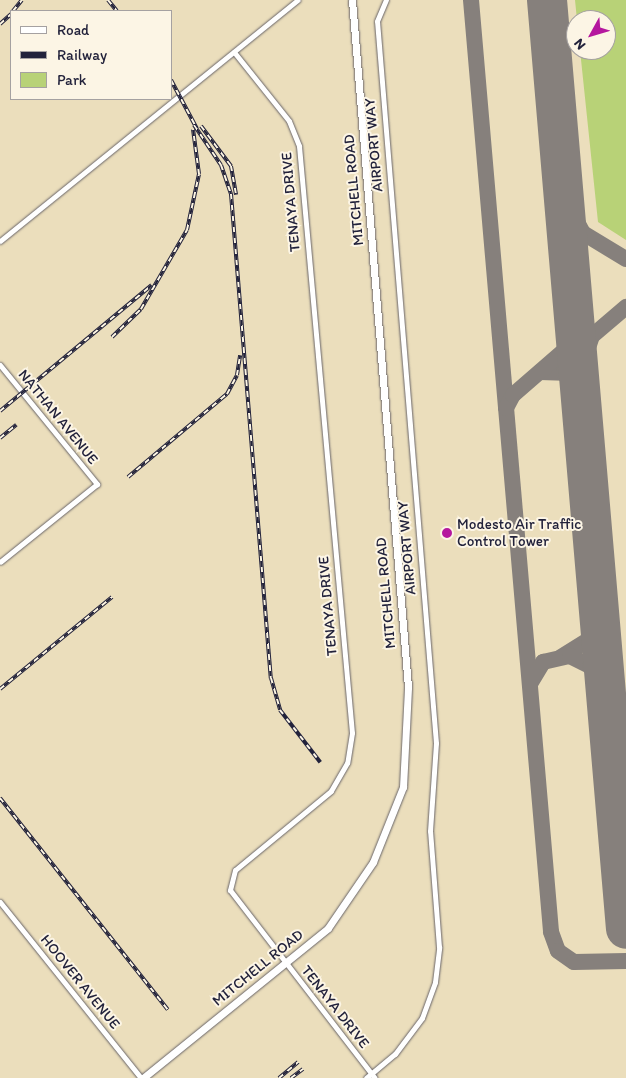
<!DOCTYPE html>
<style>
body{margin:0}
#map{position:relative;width:626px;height:1078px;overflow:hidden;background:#ebdebc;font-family:Itim,sans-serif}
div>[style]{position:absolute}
.green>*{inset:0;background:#b8d277}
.taxiway>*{height:16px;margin:-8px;padding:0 8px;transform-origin:8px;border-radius:8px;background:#86807c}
.runway>*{height:40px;margin:-20px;padding:0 20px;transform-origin:20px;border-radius:20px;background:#86807c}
.roads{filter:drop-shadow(0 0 1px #686468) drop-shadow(0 0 1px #686468)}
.street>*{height:5px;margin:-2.5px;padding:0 2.5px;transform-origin:2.5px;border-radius:2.5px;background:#fff}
.secondary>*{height:7px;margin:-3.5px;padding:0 3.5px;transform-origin:3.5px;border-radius:3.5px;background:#fff}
.rail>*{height:4px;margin-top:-2px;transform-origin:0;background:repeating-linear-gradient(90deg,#fcf5e5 0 5.5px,#22223b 0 11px);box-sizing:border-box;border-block:1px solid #22223b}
.dots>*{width:14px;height:14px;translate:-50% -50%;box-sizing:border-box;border:2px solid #fcf5e5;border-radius:50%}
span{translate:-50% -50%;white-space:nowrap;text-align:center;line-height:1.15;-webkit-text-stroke:4px #fcf5e5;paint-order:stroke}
.street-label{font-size:15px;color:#22223b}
.poi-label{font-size:15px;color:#22223b}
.left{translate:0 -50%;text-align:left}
.legend{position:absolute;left:10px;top:10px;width:162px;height:90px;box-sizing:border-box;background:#fcf5e5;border:1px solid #a5a1a1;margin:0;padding:6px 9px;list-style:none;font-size:15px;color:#22223b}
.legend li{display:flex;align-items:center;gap:10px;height:25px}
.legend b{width:25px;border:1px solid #a5a1a1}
.north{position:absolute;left:566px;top:10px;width:50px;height:50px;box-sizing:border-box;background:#fcf5e5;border:1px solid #a5a1a1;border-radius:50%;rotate:231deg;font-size:14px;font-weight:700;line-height:20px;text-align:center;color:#22223b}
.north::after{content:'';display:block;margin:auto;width:18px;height:22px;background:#b5179e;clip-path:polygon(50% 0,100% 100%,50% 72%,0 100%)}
</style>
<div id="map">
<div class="green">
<i style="clip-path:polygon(575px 0,626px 0,626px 240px,598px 222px,580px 50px,606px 50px,606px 20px,577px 20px)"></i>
</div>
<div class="taxiway">
<i style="left:471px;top:0;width:935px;rotate:85.09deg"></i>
<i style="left:551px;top:932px;width:20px;rotate:70deg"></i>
<i style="left:558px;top:951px;width:19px;rotate:35deg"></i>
<i style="left:574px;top:962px;width:52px;rotate:-1.1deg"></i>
<i style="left:543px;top:0;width:11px;rotate:63deg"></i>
<i style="left:563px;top:196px;width:42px;rotate:61.6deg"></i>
<i style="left:583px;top:233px;width:50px;rotate:31.2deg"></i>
<i style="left:540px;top:372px;width:24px;rotate:2deg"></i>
<i style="left:564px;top:373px;width:26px;rotate:53deg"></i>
<i style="left:579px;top:375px;width:41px;rotate:-71.6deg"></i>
<i style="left:592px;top:336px;width:45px;rotate:-40.5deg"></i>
<i style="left:506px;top:408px;width:15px;rotate:-62deg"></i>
<i style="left:513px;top:395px;width:72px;rotate:-41deg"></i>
<i style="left:567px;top:348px;width:30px;rotate:-76deg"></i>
<i style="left:561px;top:657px;width:34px;rotate:-32deg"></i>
<i style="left:590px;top:639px;width:27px;rotate:-70deg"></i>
<i style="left:530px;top:684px;width:26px;rotate:-59deg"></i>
<i style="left:543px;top:662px;width:28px;rotate:-13deg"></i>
<i style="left:570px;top:656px;width:22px;rotate:27deg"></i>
<i style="left:590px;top:666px;width:29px;rotate:56deg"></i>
</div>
<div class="runway">
<i style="left:547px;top:0;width:932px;rotate:85.14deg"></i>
</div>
<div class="roads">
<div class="street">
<i style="left:234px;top:52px;width:88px;rotate:51.4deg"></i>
<i style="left:289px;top:121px;width:27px;rotate:68deg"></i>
<i style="left:299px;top:146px;width:589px;rotate:84.84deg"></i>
<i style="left:352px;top:733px;width:30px;rotate:99deg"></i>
<i style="left:347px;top:763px;width:32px;rotate:120deg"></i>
<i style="left:331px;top:791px;width:124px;rotate:140.5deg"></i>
<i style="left:235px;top:870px;width:21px;rotate:104deg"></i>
<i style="left:230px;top:890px;width:237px;rotate:52.4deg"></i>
<i style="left:0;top:241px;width:383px;rotate:-39deg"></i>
<i style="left:0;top:365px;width:154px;rotate:50.8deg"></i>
<i style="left:97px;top:484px;width:124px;rotate:141.2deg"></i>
<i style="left:0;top:902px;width:226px;rotate:51.3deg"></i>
<i style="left:366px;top:1078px;width:38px;rotate:-40deg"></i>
<i style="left:395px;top:1054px;width:45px;rotate:-53.1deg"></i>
<i style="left:422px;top:1018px;width:38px;rotate:-70deg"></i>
<i style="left:435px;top:982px;width:35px;rotate:-83deg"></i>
<i style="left:439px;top:947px;width:116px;rotate:-94.4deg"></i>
<i style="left:430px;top:831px;width:88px;rotate:-86.1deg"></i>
<i style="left:436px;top:743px;width:724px;rotate:-94.67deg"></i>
<i style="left:377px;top:21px;width:23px;rotate:-67deg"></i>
</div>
<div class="secondary">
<i style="left:143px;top:1078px;width:238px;rotate:-39deg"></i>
<i style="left:328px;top:928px;width:80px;rotate:-55.7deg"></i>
<i style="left:373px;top:862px;width:81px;rotate:-68.2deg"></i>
<i style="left:403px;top:787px;width:100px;rotate:-87.1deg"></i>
<i style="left:408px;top:687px;width:689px;rotate:-94.66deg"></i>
</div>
</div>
<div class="rail">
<i style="left:108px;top:0;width:14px;rotate:51deg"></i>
<i style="left:13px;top:11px;width:14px;rotate:-51deg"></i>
<i style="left:0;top:24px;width:15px;rotate:-42deg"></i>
<i style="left:171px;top:80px;width:55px;rotate:62deg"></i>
<i style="left:194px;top:125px;width:48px;rotate:56deg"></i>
<i style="left:221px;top:165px;width:31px;rotate:71deg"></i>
<i style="left:231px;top:194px;width:486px;rotate:85.3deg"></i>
<i style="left:271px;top:678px;width:33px;rotate:74deg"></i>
<i style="left:280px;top:710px;width:66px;rotate:52.4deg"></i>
<i style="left:201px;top:126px;width:50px;rotate:53.1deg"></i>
<i style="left:231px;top:166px;width:29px;rotate:80deg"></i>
<i style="left:112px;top:337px;width:40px;rotate:-44deg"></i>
<i style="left:141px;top:309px;width:91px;rotate:-59.8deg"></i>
<i style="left:187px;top:230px;width:57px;rotate:-77.9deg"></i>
<i style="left:199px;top:174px;width:45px;rotate:-97.6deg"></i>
<i style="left:0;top:411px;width:197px;rotate:-39.7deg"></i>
<i style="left:0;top:438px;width:21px;rotate:-39deg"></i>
<i style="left:128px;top:477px;width:129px;rotate:-40deg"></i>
<i style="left:227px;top:394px;width:21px;rotate:-62deg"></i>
<i style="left:237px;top:375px;width:20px;rotate:-81deg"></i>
<i style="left:0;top:689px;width:145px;rotate:-39.4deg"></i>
<i style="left:0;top:798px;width:270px;rotate:51.6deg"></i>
<i style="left:279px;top:1078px;width:25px;rotate:-40deg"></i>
<i style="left:291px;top:1078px;width:15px;rotate:-37deg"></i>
</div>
<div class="dots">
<i style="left:447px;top:533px;background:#b5179e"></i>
</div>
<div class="street-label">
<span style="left:374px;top:145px;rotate:-95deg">AIRPORT WAY</span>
<span style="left:354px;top:190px;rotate:-95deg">MITCHELL ROAD</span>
<span style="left:291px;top:202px;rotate:-95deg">TENAYA DRIVE</span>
<span style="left:58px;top:417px;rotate:51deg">NATHAN AVENUE</span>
<span style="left:407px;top:548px;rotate:-95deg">AIRPORT WAY</span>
<span style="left:386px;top:593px;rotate:-95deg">MITCHELL ROAD</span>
<span style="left:328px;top:606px;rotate:-95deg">TENAYA DRIVE</span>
<span style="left:258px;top:968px;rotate:-39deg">MITCHELL ROAD</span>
<span style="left:80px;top:982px;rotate:51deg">HOOVER AVENUE</span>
<span style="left:335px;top:1007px;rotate:52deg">TENAYA DRIVE</span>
</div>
<div class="poi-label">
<span class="left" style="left:457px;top:533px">Modesto Air Traffic<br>Control Tower</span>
</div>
<ul class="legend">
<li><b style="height:6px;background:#fff"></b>Road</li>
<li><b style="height:6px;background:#22223b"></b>Railway</li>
<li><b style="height:14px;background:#b8d277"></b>Park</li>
</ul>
<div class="north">N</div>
</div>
